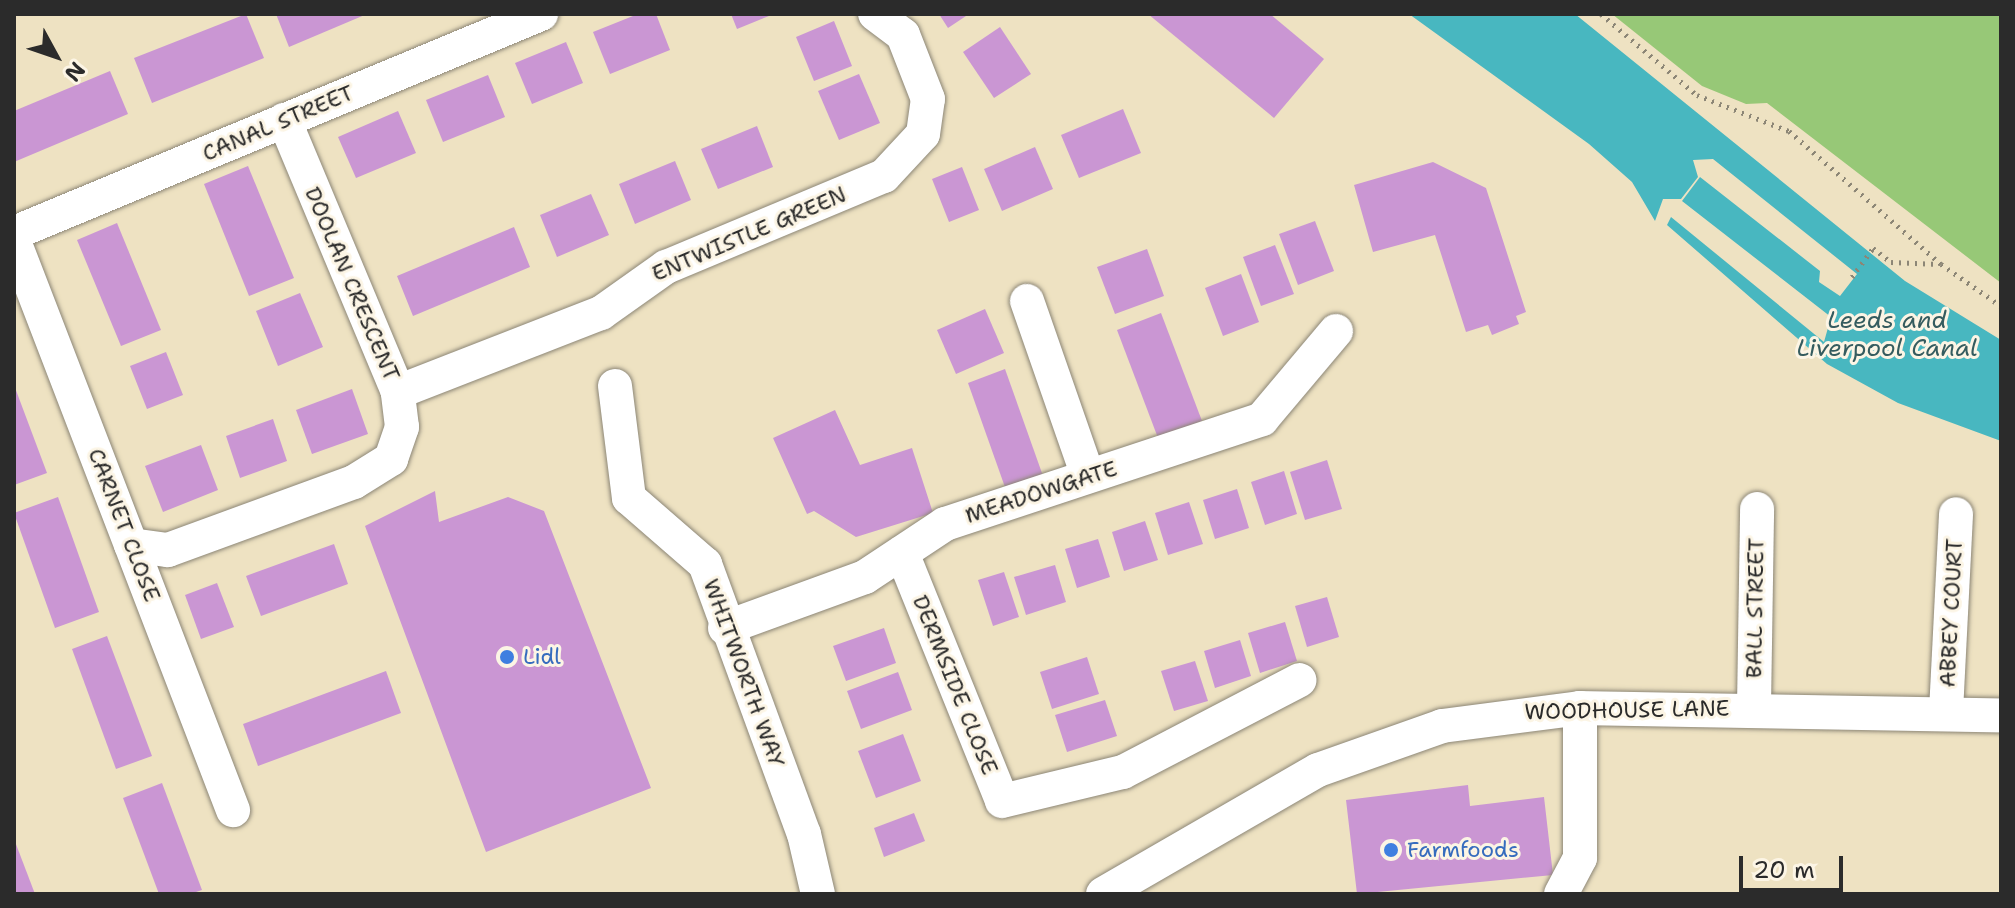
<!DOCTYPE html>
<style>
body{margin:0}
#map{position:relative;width:2015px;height:908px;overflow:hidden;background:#eee2c2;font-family:"Shantell Sans",sans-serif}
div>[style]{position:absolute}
.green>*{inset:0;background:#97c877}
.water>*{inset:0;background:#48b7c0}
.building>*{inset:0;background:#ca96d3}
.path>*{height:5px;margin-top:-2.5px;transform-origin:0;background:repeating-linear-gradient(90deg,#8c8676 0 2px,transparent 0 8px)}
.roads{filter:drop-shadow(0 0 2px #8c8676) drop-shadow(0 0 2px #8c8676)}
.minor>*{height:34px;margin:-17px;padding:0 17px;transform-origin:17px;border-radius:17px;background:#fff}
.dots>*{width:22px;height:22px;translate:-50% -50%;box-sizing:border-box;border:4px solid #fcf5e5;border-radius:50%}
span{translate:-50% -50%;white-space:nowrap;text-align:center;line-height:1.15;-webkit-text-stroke:6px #fcf5e5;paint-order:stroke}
.street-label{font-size:22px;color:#2b2b2b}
.shop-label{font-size:22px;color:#366cbe}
.left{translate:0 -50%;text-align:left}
.water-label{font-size:24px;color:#355c5f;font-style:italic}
.frame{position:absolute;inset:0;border:16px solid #2b2b2b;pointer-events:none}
.north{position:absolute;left:16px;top:16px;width:80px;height:80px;-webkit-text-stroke:6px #fcf5e5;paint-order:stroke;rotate:130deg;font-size:22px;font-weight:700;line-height:32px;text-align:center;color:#2b2b2b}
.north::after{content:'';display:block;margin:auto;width:28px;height:36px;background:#2b2b2b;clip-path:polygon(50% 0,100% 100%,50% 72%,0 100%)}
.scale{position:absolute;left:1739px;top:856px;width:104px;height:36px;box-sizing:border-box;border:4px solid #2b2b2b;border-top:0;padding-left:10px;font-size:24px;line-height:28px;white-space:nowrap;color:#2b2b2b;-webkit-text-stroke:6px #fcf5e5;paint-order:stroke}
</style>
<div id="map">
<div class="green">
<i style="clip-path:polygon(1612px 14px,2001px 14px,2001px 283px,1767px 103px,1746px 104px,1702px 86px)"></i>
</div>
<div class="water">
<i style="clip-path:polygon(1409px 14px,1575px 14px,1905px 281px,2001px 340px,2001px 441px,1898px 403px,1827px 364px,1667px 225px,1671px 217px,1824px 342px,1831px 317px,1682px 201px,1700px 177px,1820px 271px,1819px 282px,1840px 296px,1857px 274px,1713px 159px,1693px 160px,1698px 177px,1681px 199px,1663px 199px,1655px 221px,1632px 182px,1589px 144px)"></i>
</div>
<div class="building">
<i style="clip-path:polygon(246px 14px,264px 58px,152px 103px,134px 58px)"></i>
<i style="clip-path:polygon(276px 14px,367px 14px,289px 47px)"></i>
<i style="clip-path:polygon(638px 14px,656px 14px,670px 50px,610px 74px,593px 32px)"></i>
<i style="clip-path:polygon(731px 14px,774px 14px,737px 29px)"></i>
<i style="clip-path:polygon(939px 14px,969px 14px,948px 28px)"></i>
<i style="clip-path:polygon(1148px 14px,1270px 14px,1324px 59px,1274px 118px)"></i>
<i style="clip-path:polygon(834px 21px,852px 66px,814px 81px,796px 37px)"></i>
<i style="clip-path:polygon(1000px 27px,1031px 74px,994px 98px,963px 52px)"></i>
<i style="clip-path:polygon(566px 42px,583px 83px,532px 104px,515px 63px)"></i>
<i style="clip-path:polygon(110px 71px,128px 114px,14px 162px,14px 111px)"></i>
<i style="clip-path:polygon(859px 74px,880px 123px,839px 140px,818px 91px)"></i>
<i style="clip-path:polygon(488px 75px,505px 117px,443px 142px,426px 100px)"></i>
<i style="clip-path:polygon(1123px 109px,1141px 153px,1079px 178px,1061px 135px)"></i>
<i style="clip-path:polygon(398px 111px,416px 153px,356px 178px,338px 137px)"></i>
<i style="clip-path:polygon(757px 126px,773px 167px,718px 189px,701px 149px)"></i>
<i style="clip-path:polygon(1035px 147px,1053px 189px,1002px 211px,984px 169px)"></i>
<i style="clip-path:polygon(675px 161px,691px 200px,635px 224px,619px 184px)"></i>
<i style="clip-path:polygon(1433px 162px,1486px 188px,1526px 312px,1516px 316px,1519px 324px,1492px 335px,1488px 325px,1466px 332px,1435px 235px,1373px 252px,1354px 185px)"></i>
<i style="clip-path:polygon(248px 166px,294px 278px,249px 296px,204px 184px)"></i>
<i style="clip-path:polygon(962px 167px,979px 210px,949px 222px,932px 179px)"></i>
<i style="clip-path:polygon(591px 194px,609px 235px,557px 257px,540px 215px)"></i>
<i style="clip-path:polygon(1315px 221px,1334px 271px,1298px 285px,1279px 234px)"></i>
<i style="clip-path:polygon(117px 223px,161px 330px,121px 346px,77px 240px)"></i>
<i style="clip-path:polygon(514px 227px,530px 267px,413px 316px,397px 276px)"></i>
<i style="clip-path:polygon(1275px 245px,1294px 294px,1261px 306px,1243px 257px)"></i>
<i style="clip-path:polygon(1147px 249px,1164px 296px,1115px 314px,1097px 267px)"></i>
<i style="clip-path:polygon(1241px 274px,1259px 322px,1223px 336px,1205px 288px)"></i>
<i style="clip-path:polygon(300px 293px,323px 347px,278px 366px,256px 311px)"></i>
<i style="clip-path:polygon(985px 309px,1004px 353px,956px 374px,937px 330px)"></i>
<i style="clip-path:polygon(1161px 313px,1202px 421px,1158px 438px,1117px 330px)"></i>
<i style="clip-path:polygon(166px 352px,183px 395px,147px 409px,130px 366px)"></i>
<i style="clip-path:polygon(1005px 369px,1043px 476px,1006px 490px,968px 383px)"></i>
<i style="clip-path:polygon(14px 385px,47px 473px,14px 485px)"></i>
<i style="clip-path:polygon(352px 389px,368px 434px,312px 454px,296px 410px)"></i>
<i style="clip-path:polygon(835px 410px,860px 465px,912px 448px,933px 513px,856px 537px,814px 511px,807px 514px,773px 438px)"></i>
<i style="clip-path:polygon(273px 419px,287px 461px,240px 478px,226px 436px)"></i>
<i style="clip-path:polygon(201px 445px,218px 490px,163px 512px,145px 466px)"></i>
<i style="clip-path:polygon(1327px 460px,1342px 509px,1305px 520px,1290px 472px)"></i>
<i style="clip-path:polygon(1284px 471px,1297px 514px,1265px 525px,1251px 482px)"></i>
<i style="clip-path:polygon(1237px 489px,1249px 528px,1215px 539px,1203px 500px)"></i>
<i style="clip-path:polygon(435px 491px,439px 522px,508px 497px,544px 511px,651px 788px,486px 852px,365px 526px)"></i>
<i style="clip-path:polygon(58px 497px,99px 612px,55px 628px,14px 513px)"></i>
<i style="clip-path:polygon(1189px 502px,1203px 544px,1168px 555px,1155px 513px)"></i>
<i style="clip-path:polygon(1145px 521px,1158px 560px,1124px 571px,1112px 532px)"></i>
<i style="clip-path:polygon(1098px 539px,1110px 577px,1077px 588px,1065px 549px)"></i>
<i style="clip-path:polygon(334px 544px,348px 584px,261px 616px,246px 576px)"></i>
<i style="clip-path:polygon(1055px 565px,1066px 602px,1026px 615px,1014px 577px)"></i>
<i style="clip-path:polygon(1004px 572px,1019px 617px,993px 626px,978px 580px)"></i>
<i style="clip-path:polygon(217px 583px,234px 627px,201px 639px,185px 595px)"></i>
<i style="clip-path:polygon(1327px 597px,1339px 637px,1307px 647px,1295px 606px)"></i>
<i style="clip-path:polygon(1285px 622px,1297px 661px,1260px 673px,1248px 633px)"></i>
<i style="clip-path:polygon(884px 628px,896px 663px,846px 681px,833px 646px)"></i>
<i style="clip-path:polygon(107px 636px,152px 756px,116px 769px,72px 649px)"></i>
<i style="clip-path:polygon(1240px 640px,1251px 676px,1215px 688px,1204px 651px)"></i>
<i style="clip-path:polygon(1087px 657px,1099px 694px,1052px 709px,1040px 672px)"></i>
<i style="clip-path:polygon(1195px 661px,1208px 701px,1174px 711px,1161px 671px)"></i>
<i style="clip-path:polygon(386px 671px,401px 713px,258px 766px,243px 724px)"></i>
<i style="clip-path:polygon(898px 672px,912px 710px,861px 729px,847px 691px)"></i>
<i style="clip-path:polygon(1105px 700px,1117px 736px,1067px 752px,1055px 715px)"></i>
<i style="clip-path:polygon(903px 734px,921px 781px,876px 798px,858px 751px)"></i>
<i style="clip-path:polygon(162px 783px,202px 890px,190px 894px,159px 894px,123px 798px)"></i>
<i style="clip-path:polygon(1468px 785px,1470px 806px,1544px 797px,1553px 875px,1357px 894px,1346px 800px)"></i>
<i style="clip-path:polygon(914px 813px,925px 841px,884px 857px,874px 828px)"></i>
<i style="clip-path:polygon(14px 839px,35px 894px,14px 894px)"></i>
</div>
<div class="path">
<i style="left:1601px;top:14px;width:126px;rotate:40.2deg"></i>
<i style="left:1697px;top:95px;width:99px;rotate:21.4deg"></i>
<i style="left:1789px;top:131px;width:202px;rotate:41.2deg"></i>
<i style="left:1941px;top:264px;width:73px;rotate:35deg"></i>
<i style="left:1852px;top:277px;width:36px;rotate:-54deg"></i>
<i style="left:1873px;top:248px;width:23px;rotate:38deg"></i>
<i style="left:1891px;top:262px;width:48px;rotate:2.4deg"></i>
</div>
<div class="roads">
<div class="minor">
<i style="left:14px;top:233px;width:571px;rotate:-22.57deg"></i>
<i style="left:14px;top:241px;width:610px;rotate:68.95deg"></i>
<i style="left:1027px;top:301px;width:185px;rotate:70.8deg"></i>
<i style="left:615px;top:386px;width:113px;rotate:82.9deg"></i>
<i style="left:629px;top:498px;width:101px;rotate:41deg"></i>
<i style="left:705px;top:564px;width:288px;rotate:69.9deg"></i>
<i style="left:804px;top:834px;width:62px;rotate:76.9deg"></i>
<i style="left:398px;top:392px;width:218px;rotate:-21.3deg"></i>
<i style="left:601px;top:313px;width:80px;rotate:-35.3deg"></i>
<i style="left:666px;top:267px;width:236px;rotate:-22.7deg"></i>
<i style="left:884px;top:176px;width:57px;rotate:-47.1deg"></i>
<i style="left:923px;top:134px;width:35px;rotate:-82deg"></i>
<i style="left:928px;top:99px;width:69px;rotate:-111.3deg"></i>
<i style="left:903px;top:35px;width:35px;rotate:-143deg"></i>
<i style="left:131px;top:545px;width:37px;rotate:8deg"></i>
<i style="left:168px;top:550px;width:198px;rotate:-20.1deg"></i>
<i style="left:354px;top:482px;width:44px;rotate:-31.9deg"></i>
<i style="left:391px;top:459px;width:34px;rotate:-71deg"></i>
<i style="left:402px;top:427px;width:35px;rotate:-97deg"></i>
<i style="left:398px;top:392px;width:295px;rotate:-112.7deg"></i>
<i style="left:902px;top:553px;width:267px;rotate:68deg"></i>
<i style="left:1002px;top:801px;width:124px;rotate:-13.5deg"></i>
<i style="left:1123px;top:772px;width:199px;rotate:-27.5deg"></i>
<i style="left:725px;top:628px;width:149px;rotate:-20deg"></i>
<i style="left:865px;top:577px;width:96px;rotate:-33.5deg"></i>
<i style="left:945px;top:524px;width:334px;rotate:-18.3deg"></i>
<i style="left:1262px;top:419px;width:115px;rotate:-49.9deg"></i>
<i style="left:1754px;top:707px;width:198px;rotate:-89.1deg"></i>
<i style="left:1946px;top:712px;width:198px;rotate:-87.1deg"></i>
<i style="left:1103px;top:894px;width:248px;rotate:-30deg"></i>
<i style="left:1318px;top:770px;width:132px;rotate:-19.5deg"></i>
<i style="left:1442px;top:726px;width:139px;rotate:-7.4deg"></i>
<i style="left:1580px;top:708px;width:421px;rotate:1deg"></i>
<i style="left:1561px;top:894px;width:41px;rotate:-62.2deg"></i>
<i style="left:1580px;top:858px;width:150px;rotate:-90deg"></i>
</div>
</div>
<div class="dots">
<i style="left:507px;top:657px;background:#3f7fe0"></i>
<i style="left:1391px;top:850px;background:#3f7fe0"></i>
</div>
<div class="street-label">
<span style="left:278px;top:123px;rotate:-23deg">CANAL STREET</span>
<span style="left:749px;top:234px;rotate:-23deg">ENTWISTLE GREEN</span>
<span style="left:352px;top:284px;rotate:67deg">DOOLAN CRESCENT</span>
<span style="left:1041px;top:492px;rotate:-18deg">MEADOWGATE</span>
<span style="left:124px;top:525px;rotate:69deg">CARNET CLOSE</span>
<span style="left:1755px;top:608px;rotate:-89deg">BALL STREET</span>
<span style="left:1951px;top:613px;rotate:-87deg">ABBEY COURT</span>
<span style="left:744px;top:673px;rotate:70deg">WHITWORTH WAY</span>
<span style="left:955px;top:685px;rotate:68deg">DERMSIDE CLOSE</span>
<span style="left:1627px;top:710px;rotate:-1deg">WOODHOUSE LANE</span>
</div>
<div class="shop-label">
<span class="left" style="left:523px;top:657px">Lidl</span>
<span class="left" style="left:1407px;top:850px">Farmfoods</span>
</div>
<div class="water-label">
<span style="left:1887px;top:335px">Leeds and<br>Liverpool Canal</span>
</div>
<div class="frame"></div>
<div class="north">N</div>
<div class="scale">20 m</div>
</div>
